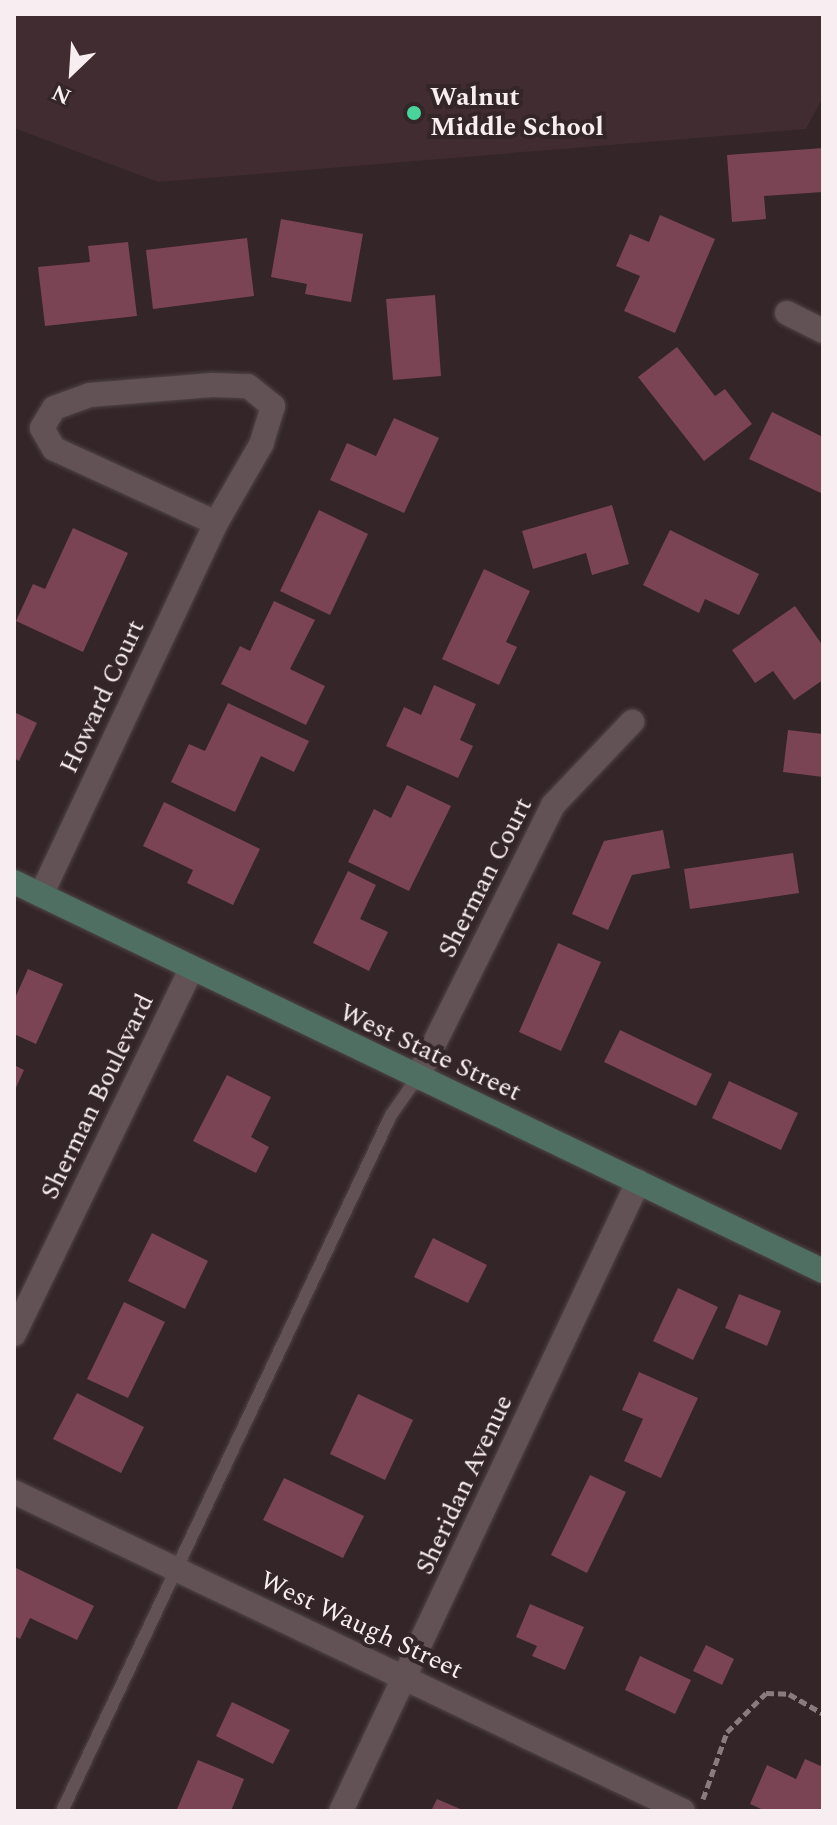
<!DOCTYPE html>
<html>
<head>
<meta charset="utf-8">
<style>
  body { margin:0 }
  #map { position:relative; width:837px; height:1825px; overflow:hidden; background:#332528; font-family:Spectral,serif }
  div>[style] { position:absolute }
  .built>* { inset:0; background:#412c31 }
  .building>* { inset:0; background:#7a4455 }
  .path>* { height:5px; margin-top:-2.5px; transform-origin:0; background:repeating-linear-gradient(90deg,#897c7f 0 8px,transparent 0 12px) }
  .roads { filter:drop-shadow(0 0 2px #4f4447) drop-shadow(0 0 2px #4f4447) }
  .lane>* { height:12px; margin:-6px; padding:0 6px; transform-origin:6px; border-radius:6px; background:#625155 }
  .street>* { height:24px; margin:-12px; padding:0 12px; transform-origin:12px; border-radius:12px; background:#625155 }
  .secondary>* { height:24px; margin:-12px; padding:0 12px; transform-origin:12px; border-radius:12px; background:#4e6f62 }
  .dots>* { width:22px; height:22px; translate:-50% -50%; box-sizing:border-box; border:4px solid #332528; border-radius:50% }
  span { translate:-50% -50%; white-space:nowrap; text-align:center; line-height:1.15; -webkit-text-stroke:8px #332528; paint-order:stroke }
  .poi-label { font-size:26px; color:#f8eef1; font-weight:700 }
  .left { translate:0 -50%; text-align:left }
  .street-label { font-size:26px; color:#f8eef1 }
  .frame { position:absolute; inset:0; border:16px solid #f8eef1; pointer-events:none }
  .north { position:absolute; left:32px; top:32px; width:80px; height:80px; -webkit-text-stroke:6px #332528; paint-order:stroke; rotate:205deg; font-size:22px; font-weight:700; line-height:32px; text-align:center; color:#f8eef1 }
  .north::after { content:''; display:block; margin:auto; width:28px; height:36px; background:#f8eef1; clip-path:polygon(50% 0,100% 100%,50% 72%,0 100%) }
</style>
</head>
<body>
<div id="map">
  <div class="built">
    <div style="clip-path:polygon(14px 14px,823px 14px,823px 97px,806px 129px,158px 182px,14px 128px)"></div>
  </div>
  <div class="building">
    <div style="clip-path:polygon(823px 148px,823px 192px,764px 196px,766px 219px,732px 222px,727px 155px)"></div>
    <div style="clip-path:polygon(660px 215px,715px 239px,675px 333px,624px 311px,640px 276px,616px 266px,630px 234px,649px 242px)"></div>
    <div style="clip-path:polygon(281px 219px,363px 234px,351px 302px,305px 294px,307px 284px,271px 277px)"></div>
    <div style="clip-path:polygon(247px 238px,254px 296px,153px 309px,146px 250px)"></div>
    <div style="clip-path:polygon(128px 242px,137px 316px,45px 326px,38px 267px,90px 262px,88px 246px)"></div>
    <div style="clip-path:polygon(435px 295px,441px 376px,393px 380px,386px 299px)"></div>
    <div style="clip-path:polygon(677px 347px,715px 396px,725px 389px,752px 424px,704px 461px,638px 377px)"></div>
    <div style="clip-path:polygon(772px 412px,823px 437px,823px 494px,749px 459px)"></div>
    <div style="clip-path:polygon(394px 418px,439px 438px,404px 513px,330px 480px,347px 443px,376px 456px)"></div>
    <div style="clip-path:polygon(612px 505px,629px 564px,592px 575px,586px 553px,533px 569px,522px 531px)"></div>
    <div style="clip-path:polygon(319px 510px,368px 534px,330px 615px,280px 591px)"></div>
    <div style="clip-path:polygon(73px 528px,128px 553px,83px 652px,16px 621px,33px 584px,45px 589px)"></div>
    <div style="clip-path:polygon(670px 530px,759px 574px,739px 615px,705px 599px,699px 613px,643px 585px)"></div>
    <div style="clip-path:polygon(484px 569px,530px 591px,506px 642px,517px 647px,499px 685px,442px 659px)"></div>
    <div style="clip-path:polygon(274px 601px,315px 620px,290px 669px,325px 686px,306px 725px,221px 684px,240px 646px,250px 651px)"></div>
    <div style="clip-path:polygon(795px 606px,823px 646px,823px 680px,794px 700px,773px 671px,755px 683px,732px 650px)"></div>
    <div style="clip-path:polygon(434px 685px,476px 704px,460px 740px,473px 746px,458px 778px,386px 746px,404px 707px,421px 715px)"></div>
    <div style="clip-path:polygon(228px 703px,309px 741px,294px 772px,261px 756px,235px 812px,171px 782px,189px 744px,205px 751px)"></div>
    <div style="clip-path:polygon(14px 712px,37px 723px,19px 761px,14px 758px)"></div>
    <div style="clip-path:polygon(788px 730px,823px 734px,823px 777px,783px 772px)"></div>
    <div style="clip-path:polygon(407px 785px,451px 806px,409px 891px,348px 862px,374px 809px,391px 818px)"></div>
    <div style="clip-path:polygon(164px 802px,260px 849px,233px 905px,187px 883px,193px 870px,143px 846px)"></div>
    <div style="clip-path:polygon(663px 830px,670px 868px,632px 875px,608px 930px,572px 914px,604px 841px)"></div>
    <div style="clip-path:polygon(793px 853px,799px 893px,690px 909px,684px 869px)"></div>
    <div style="clip-path:polygon(348px 871px,376px 885px,360px 919px,388px 932px,369px 971px,313px 943px)"></div>
    <div style="clip-path:polygon(558px 943px,601px 962px,561px 1051px,519px 1032px)"></div>
    <div style="clip-path:polygon(28px 969px,63px 984px,36px 1044px,14px 1034px,14px 1000px)"></div>
    <div style="clip-path:polygon(620px 1030px,712px 1074px,696px 1106px,604px 1062px)"></div>
    <div style="clip-path:polygon(14px 1065px,24px 1070px,14px 1092px)"></div>
    <div style="clip-path:polygon(227px 1075px,271px 1097px,251px 1137px,269px 1147px,256px 1173px,193px 1141px)"></div>
    <div style="clip-path:polygon(729px 1081px,798px 1113px,781px 1150px,712px 1118px)"></div>
    <div style="clip-path:polygon(152px 1233px,208px 1261px,185px 1309px,128px 1281px)"></div>
    <div style="clip-path:polygon(433px 1238px,487px 1265px,468px 1303px,414px 1277px)"></div>
    <div style="clip-path:polygon(678px 1288px,718px 1307px,693px 1360px,653px 1341px)"></div>
    <div style="clip-path:polygon(739px 1294px,781px 1311px,767px 1346px,725px 1328px)"></div>
    <div style="clip-path:polygon(124px 1302px,165px 1322px,128px 1398px,87px 1379px)"></div>
    <div style="clip-path:polygon(639px 1372px,698px 1398px,661px 1478px,624px 1461px,643px 1419px,622px 1410px)"></div>
    <div style="clip-path:polygon(77px 1393px,144px 1427px,121px 1473px,53px 1439px)"></div>
    <div style="clip-path:polygon(358px 1394px,413px 1420px,385px 1480px,330px 1454px)"></div>
    <div style="clip-path:polygon(590px 1475px,626px 1492px,587px 1573px,551px 1555px)"></div>
    <div style="clip-path:polygon(284px 1478px,364px 1516px,343px 1558px,263px 1520px)"></div>
    <div style="clip-path:polygon(14px 1567px,94px 1606px,77px 1640px,30px 1618px,20px 1639px,14px 1636px)"></div>
    <div style="clip-path:polygon(530px 1604px,584px 1627px,565px 1670px,532px 1656px,537px 1646px,516px 1637px)"></div>
    <div style="clip-path:polygon(706px 1645px,734px 1659px,722px 1685px,693px 1671px)"></div>
    <div style="clip-path:polygon(640px 1656px,691px 1680px,675px 1714px,625px 1690px)"></div>
    <div style="clip-path:polygon(232px 1702px,290px 1730px,273px 1764px,216px 1736px)"></div>
    <div style="clip-path:polygon(805px 1759px,823px 1767px,823px 1811px,766px 1811px,750px 1804px,767px 1765px,796px 1779px)"></div>
    <div style="clip-path:polygon(198px 1760px,244px 1779px,231px 1811px,177px 1809px)"></div>
    <div style="clip-path:polygon(437px 1799px,465px 1811px,431px 1811px)"></div>
  </div>
  <div class="path">
    <div style="left:703px;top:1799px;width:71px;rotate:-70.3deg"></div>
    <div style="left:727px;top:1732px;width:55px;rotate:-45deg"></div>
    <div style="left:766px;top:1693px;width:23px;rotate:2deg"></div>
    <div style="left:789px;top:1694px;width:39px;rotate:30deg"></div>
  </div>
  <div class="roads">
    <div class="lane">
      <div style="left:62px;top:1811px;width:770px;rotate:-64.7deg"></div>
      <div style="left:391px;top:1115px;width:45px;rotate:-54.9deg"></div>
    </div>
    <div class="street">
      <div style="left:787px;top:313px;width:40px;rotate:26.6deg"></div>
      <div style="left:212px;top:385px;width:36px;rotate:2deg"></div>
      <div style="left:248px;top:386px;width:32px;rotate:39deg"></div>
      <div style="left:273px;top:406px;width:39px;rotate:107deg"></div>
      <div style="left:262px;top:443px;width:92px;rotate:119.9deg"></div>
      <div style="left:216px;top:523px;width:178px;rotate:-155.4deg"></div>
      <div style="left:54px;top:449px;width:24px;rotate:-120deg"></div>
      <div style="left:42px;top:428px;width:23px;rotate:-59deg"></div>
      <div style="left:54px;top:408px;width:38px;rotate:-20deg"></div>
      <div style="left:90px;top:395px;width:122px;rotate:-4.7deg"></div>
      <div style="left:41px;top:895px;width:411px;rotate:-64.8deg"></div>
      <div style="left:417px;top:1078px;width:305px;rotate:-63.5deg"></div>
      <div style="left:553px;top:805px;width:115px;rotate:-46.4deg"></div>
      <div style="left:14px;top:1334px;width:405px;rotate:-64.1deg"></div>
      <div style="left:14px;top:1492px;width:741px;rotate:25.49deg"></div>
      <div style="left:341px;top:1811px;width:696px;rotate:-64.72deg"></div>
    </div>
    <div class="secondary">
      <div style="left:14px;top:882px;width:898px;rotate:25.68deg"></div>
    </div>
  </div>
  <div class="dots">
    <div style="left:414px;top:113px;background:#49d49c"></div>
  </div>
  <div class="poi-label">
    <span class="left" style="left:430px;top:113px">Walnut<br>Middle School</span>
  </div>
  <div class="street-label">
    <span style="left:103px;top:697px;rotate:-65deg">Howard Court</span>
    <span style="left:486px;top:878px;rotate:-63deg">Sherman Court</span>
    <span style="left:430px;top:1053px;rotate:25deg">West State Street</span>
    <span style="left:98px;top:1097px;rotate:-64deg">Sherman Boulevard</span>
    <span style="left:465px;top:1485px;rotate:-65deg">Sheridan Avenue</span>
    <span style="left:361px;top:1626px;rotate:25deg">West Waugh Street</span>
  </div>
  <div class="frame"></div>
  <div class="north">N</div>
</div>
</body>
</html>
